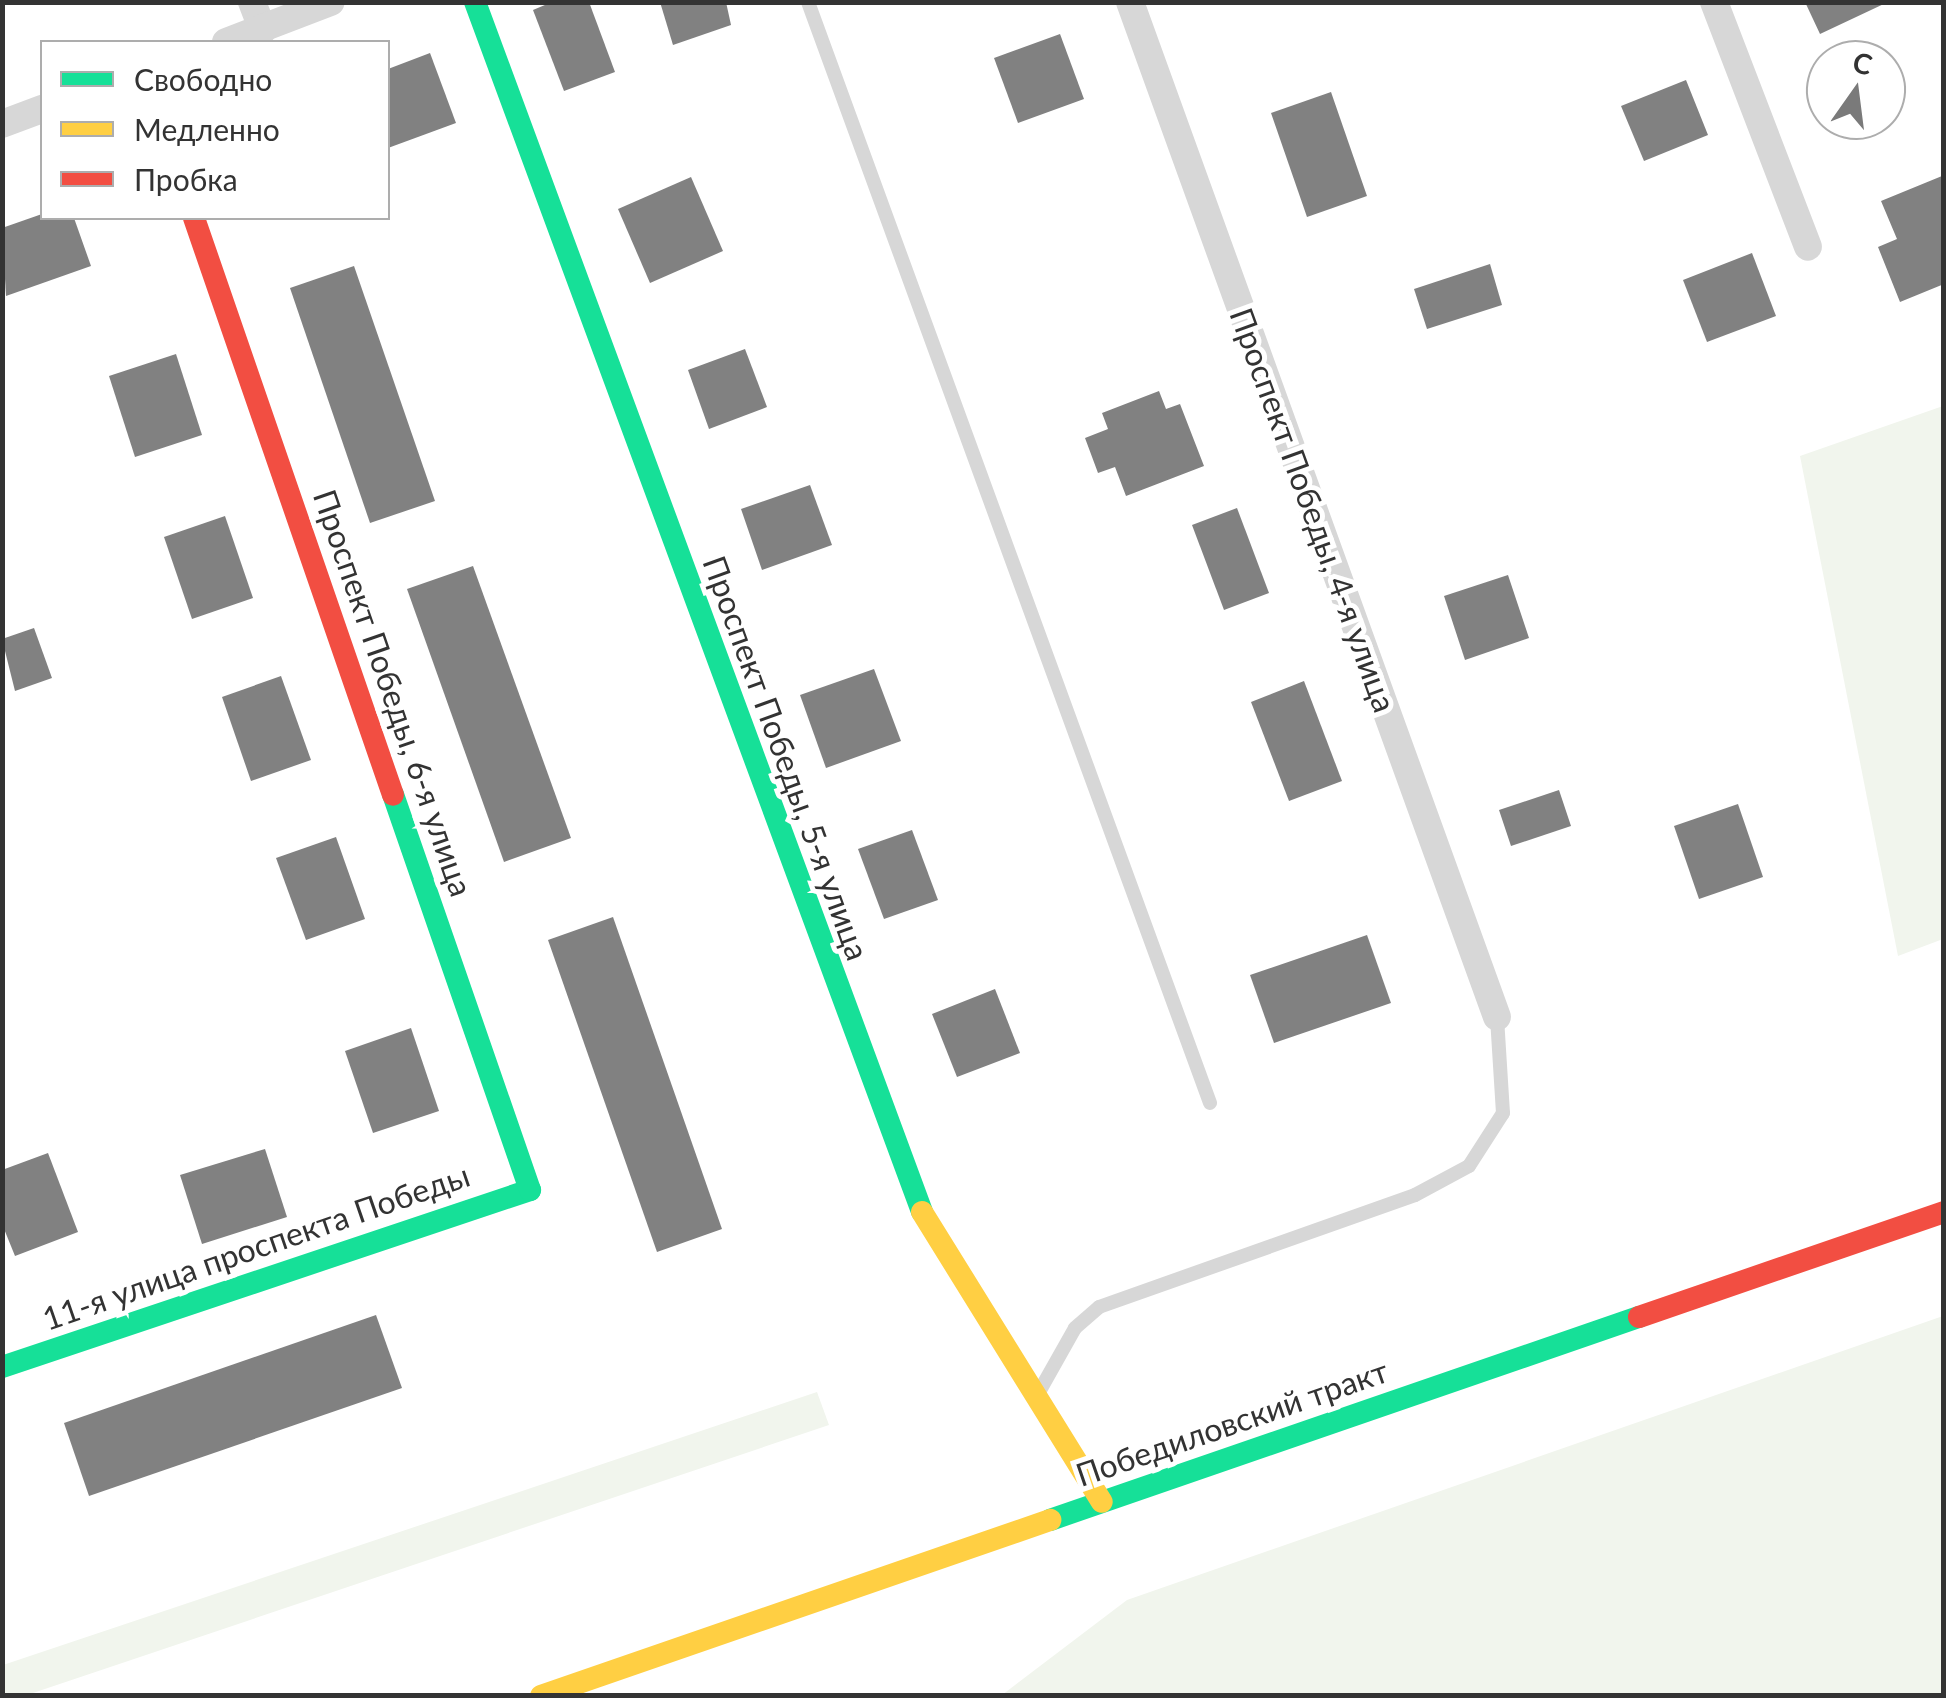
<!DOCTYPE html>
<html>
<head>
<meta charset="utf-8">
<style>
  body { margin:0 }
  #map { position:relative; width:1946px; height:1698px; overflow:hidden; background:#fff; font-family:Lato,sans-serif }
  div>[style] { position:absolute }
  .green>* { inset:0; background:#f1f5ed }
  .building>* { inset:0; background:#818181 }
  .lane>* { height:14px; margin:-7px; padding:0 7px; transform-origin:7px; border-radius:7px; background:#d7d7d7 }
  .street>* { height:28px; margin:-14px; padding:0 14px; transform-origin:14px; border-radius:14px; background:#d7d7d7 }
  .fast>* { height:22px; margin:-11px; padding:0 11px; transform-origin:11px; border-radius:11px; background:#16e098 }
  .slow>* { height:22px; margin:-11px; padding:0 11px; transform-origin:11px; border-radius:11px; background:#ffcf43 }
  .jam>* { height:22px; margin:-11px; padding:0 11px; transform-origin:11px; border-radius:11px; background:#f24e42 }
  span { translate:-50% -50%; white-space:nowrap; text-align:center; line-height:1.15; -webkit-text-stroke:10px #fff; paint-order:stroke }
  .street-label { font-size:32px; color:#333 }
  .frame { position:absolute; inset:0; border:5px solid #333; pointer-events:none }
  .legend { position:absolute; left:40px; top:40px; width:350px; height:180px; box-sizing:border-box; background:#fff; border:2px solid #adadad; margin:0; padding:12px 18px; list-style:none; font-size:30px; color:#333 }
  .legend li { display:flex; align-items:center; gap:20px; height:50px }
  .legend b { width:50px; border:2px solid #adadad }
  .north { position:absolute; left:1806px; top:40px; width:100px; height:100px; box-sizing:border-box; background:#fff; border:2px solid #adadad; border-radius:50%; rotate:14deg; font-size:28px; font-weight:700; line-height:40px; text-align:center; color:#333 }
  .north::after { content:''; display:block; margin:auto; width:35px; height:45px; background:#7a7a7a; clip-path:polygon(50% 0,100% 100%,50% 72%,0 100%) }
</style>
</head>
<body>
<div id="map">
  <div class="green">
    <div style="clip-path:polygon(1943px 406px,1943px 939px,1898px 956px,1800px 456px)"></div>
    <div style="clip-path:polygon(1943px 1316px,1943px 1695px,1002px 1695px,1127px 1600px)"></div>
    <div style="clip-path:polygon(817px 1392px,829px 1425px,27px 1695px,3px 1695px,3px 1665px)"></div>
  </div>
  <div class="building">
    <div style="clip-path:polygon(552px 2px,589px 2px,615px 72px,564px 91px,533px 10px)"></div>
    <div style="clip-path:polygon(660px 2px,726px 2px,731px 25px,673px 45px)"></div>
    <div style="clip-path:polygon(1805px 2px,1888px 2px,1820px 34px)"></div>
    <div style="clip-path:polygon(1060px 34px,1084px 99px,1018px 123px,994px 58px)"></div>
    <div style="clip-path:polygon(430px 53px,456px 123px,388px 148px,388px 69px)"></div>
    <div style="clip-path:polygon(1686px 80px,1708px 135px,1644px 161px,1621px 106px)"></div>
    <div style="clip-path:polygon(1331px 92px,1367px 196px,1307px 217px,1271px 113px)"></div>
    <div style="clip-path:polygon(1942px 176px,1944px 284px,1900px 302px,1878px 247px,1897px 239px,1881px 201px)"></div>
    <div style="clip-path:polygon(691px 177px,723px 251px,650px 283px,618px 209px)"></div>
    <div style="clip-path:polygon(42px 214px,74px 218px,91px 266px,6px 296px,2px 228px)"></div>
    <div style="clip-path:polygon(1752px 253px,1776px 316px,1707px 342px,1683px 280px)"></div>
    <div style="clip-path:polygon(1490px 264px,1502px 305px,1427px 329px,1414px 289px)"></div>
    <div style="clip-path:polygon(354px 266px,435px 501px,370px 523px,290px 288px)"></div>
    <div style="clip-path:polygon(745px 349px,767px 407px,709px 429px,688px 370px)"></div>
    <div style="clip-path:polygon(176px 354px,202px 435px,135px 457px,109px 376px)"></div>
    <div style="clip-path:polygon(1159px 391px,1166px 409px,1180px 404px,1204px 466px,1126px 496px,1115px 467px,1098px 473px,1085px 438px,1108px 429px,1102px 413px)"></div>
    <div style="clip-path:polygon(810px 485px,832px 545px,762px 570px,741px 509px)"></div>
    <div style="clip-path:polygon(1237px 508px,1269px 593px,1224px 610px,1192px 525px)"></div>
    <div style="clip-path:polygon(225px 516px,253px 598px,192px 619px,164px 537px)"></div>
    <div style="clip-path:polygon(473px 566px,571px 838px,504px 862px,407px 589px)"></div>
    <div style="clip-path:polygon(1508px 575px,1529px 638px,1465px 660px,1444px 596px)"></div>
    <div style="clip-path:polygon(34px 628px,52px 678px,15px 691px,2px 639px)"></div>
    <div style="clip-path:polygon(874px 669px,901px 741px,826px 768px,800px 695px)"></div>
    <div style="clip-path:polygon(281px 676px,311px 760px,251px 781px,222px 697px)"></div>
    <div style="clip-path:polygon(1304px 681px,1342px 781px,1289px 801px,1251px 702px)"></div>
    <div style="clip-path:polygon(1559px 790px,1571px 826px,1511px 846px,1499px 810px)"></div>
    <div style="clip-path:polygon(1738px 804px,1763px 877px,1699px 899px,1674px 826px)"></div>
    <div style="clip-path:polygon(912px 830px,938px 900px,884px 919px,858px 849px)"></div>
    <div style="clip-path:polygon(336px 837px,365px 919px,306px 940px,276px 858px)"></div>
    <div style="clip-path:polygon(613px 917px,722px 1229px,657px 1252px,548px 940px)"></div>
    <div style="clip-path:polygon(1367px 935px,1391px 1003px,1274px 1043px,1250px 975px)"></div>
    <div style="clip-path:polygon(995px 989px,1020px 1053px,957px 1077px,932px 1014px)"></div>
    <div style="clip-path:polygon(411px 1028px,439px 1111px,373px 1133px,345px 1051px)"></div>
    <div style="clip-path:polygon(265px 1149px,287px 1217px,202px 1244px,180px 1175px)"></div>
    <div style="clip-path:polygon(48px 1153px,78px 1232px,15px 1256px,2px 1224px,2px 1170px)"></div>
    <div style="clip-path:polygon(376px 1315px,402px 1388px,89px 1496px,64px 1423px)"></div>
  </div>
  <div class="lane">
    <div style="left:808px;top:2px;width:1172px;rotate:69.94deg"></div>
    <div style="left:1039px;top:1392px;width:73px;rotate:-60.6deg"></div>
    <div style="left:1075px;top:1328px;width:32px;rotate:-41deg"></div>
    <div style="left:1099px;top:1307px;width:335px;rotate:-19.5deg"></div>
    <div style="left:1415px;top:1195px;width:61px;rotate:-28.2deg"></div>
    <div style="left:1469px;top:1166px;width:63px;rotate:-57.3deg"></div>
    <div style="left:1503px;top:1113px;width:96px;rotate:-93.6deg"></div>
  </div>
  <div class="street">
    <div style="left:252px;top:2px;width:30px;rotate:69deg"></div>
    <div style="left:1130px;top:2px;width:1079px;rotate:70.12deg"></div>
    <div style="left:1714px;top:2px;width:262px;rotate:69deg"></div>
    <div style="left:226px;top:42px;width:112px;rotate:-20.9deg"></div>
    <div style="left:2px;top:124px;width:43px;rotate:-20.6deg"></div>
  </div>
  <div class="fast">
    <div style="left:475px;top:2px;width:1290px;rotate:69.72deg"></div>
    <div style="left:2px;top:1367px;width:557px;rotate:-18.53deg"></div>
    <div style="left:530px;top:1190px;width:418px;rotate:-109.1deg"></div>
    <div style="left:1050px;top:1520px;width:623px;rotate:-19.02deg"></div>
  </div>
  <div class="slow">
    <div style="left:922px;top:1212px;width:341px;rotate:58.2deg"></div>
    <div style="left:541px;top:1696px;width:539px;rotate:-19.07deg"></div>
  </div>
  <div class="jam">
    <div style="left:194px;top:218px;width:610px;rotate:70.97deg"></div>
    <div style="left:1639px;top:1317px;width:323px;rotate:-19deg"></div>
  </div>
  <div class="street-label">
    <span style="left:1313px;top:510px;rotate:70deg">Проспект Победы, 4-я улица</span>
    <span style="left:393px;top:693px;rotate:71deg">Проспект Победы, 6-я улица</span>
    <span style="left:786px;top:758px;rotate:70deg">Проспект Победы, 5-я улица</span>
    <span style="left:256px;top:1247px;rotate:-19deg">11-я улица проспекта Победы</span>
    <span style="left:1232px;top:1423px;rotate:-19deg">Победиловский тракт</span>
  </div>
  <div class="frame"></div>
  <ul class="legend">
  <li><b style="height:12px;background:#16e098"></b>Свободно</li>
  <li><b style="height:12px;background:#ffcf43"></b>Медленно</li>
  <li><b style="height:12px;background:#f24e42"></b>Пробка</li>
  </ul>
  <div class="north">С</div>
</div>
</body>
</html>
